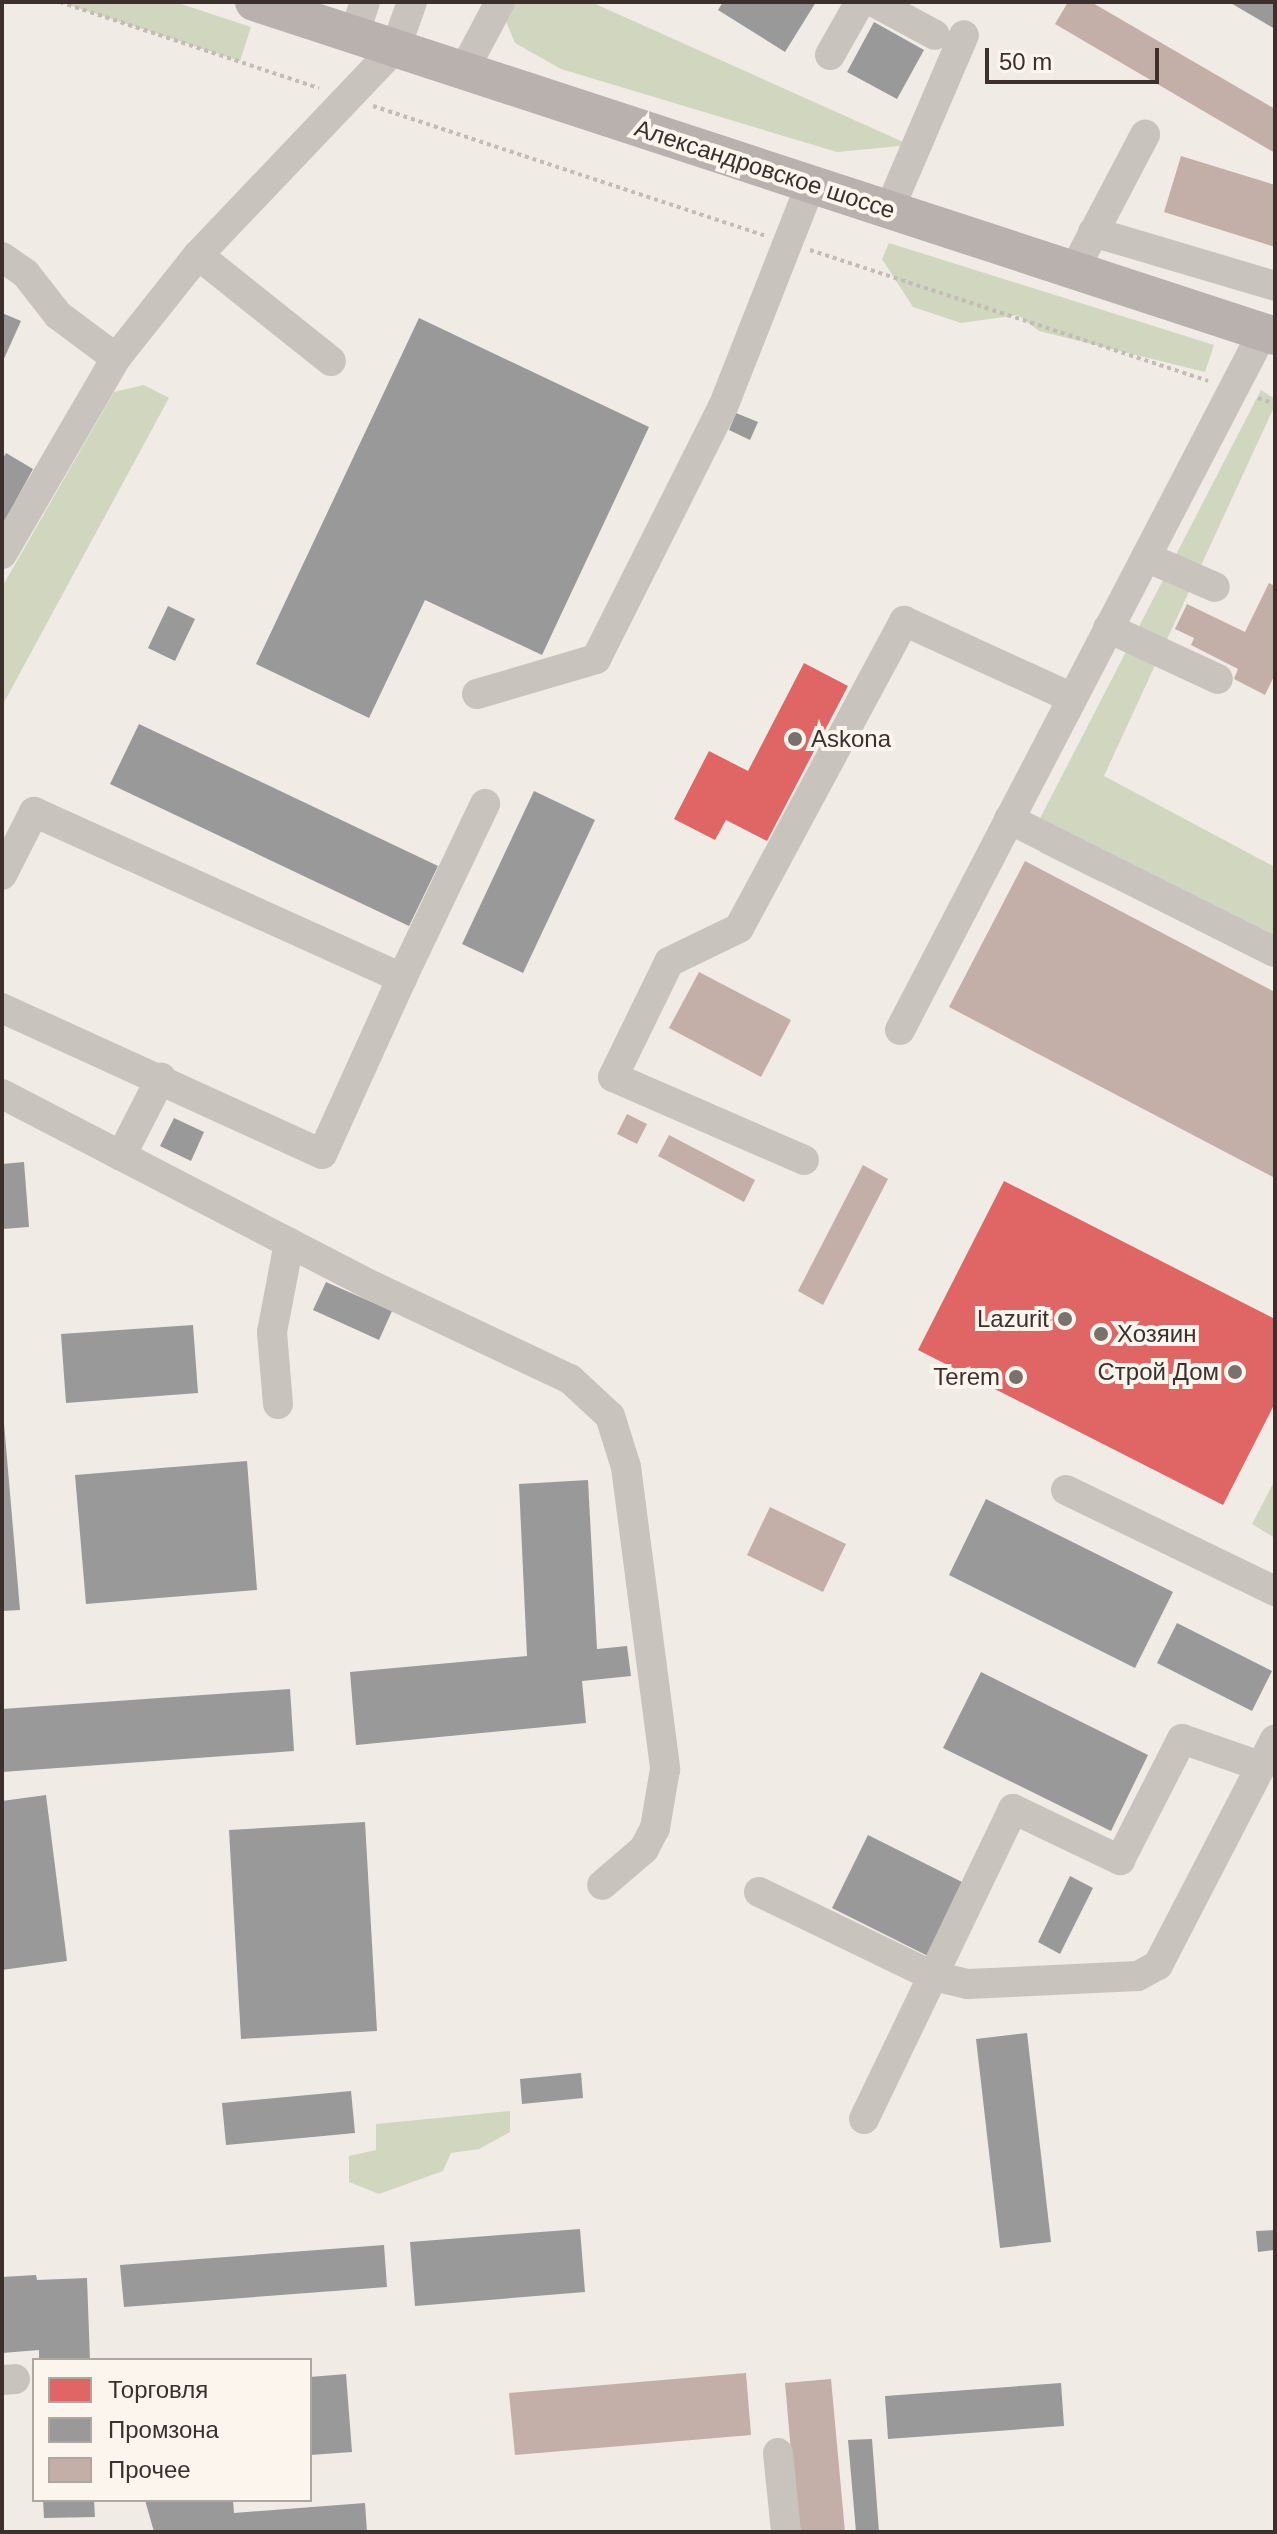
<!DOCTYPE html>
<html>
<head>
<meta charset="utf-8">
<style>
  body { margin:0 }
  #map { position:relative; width:1277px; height:2534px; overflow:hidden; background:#f0ebe5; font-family:Helvetica,sans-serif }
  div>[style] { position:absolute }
  .green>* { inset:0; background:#d1d6bf }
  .shops>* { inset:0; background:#e06666 }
  .industry>* { inset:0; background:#999 }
  .building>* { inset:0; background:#c3afa7 }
  .path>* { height:4px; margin-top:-2px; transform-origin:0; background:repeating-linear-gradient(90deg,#c2bbb6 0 4px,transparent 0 8px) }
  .minor>* { height:30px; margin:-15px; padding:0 15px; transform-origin:15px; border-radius:15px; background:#c9c3be }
  .major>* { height:38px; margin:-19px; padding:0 19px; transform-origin:19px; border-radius:19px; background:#b8b1ad }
  .dots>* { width:22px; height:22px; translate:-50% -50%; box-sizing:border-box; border:4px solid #fbf5ee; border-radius:50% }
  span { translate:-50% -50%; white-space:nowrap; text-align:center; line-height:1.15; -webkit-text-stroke:8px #fbf5ee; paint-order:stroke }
  .street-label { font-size:24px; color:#3b302b }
  .poi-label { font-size:24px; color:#3b302b }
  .left { translate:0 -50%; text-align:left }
  .right { translate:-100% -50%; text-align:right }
  .frame { position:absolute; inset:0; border:4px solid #3b302b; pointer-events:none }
  .legend { position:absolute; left:32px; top:2358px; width:280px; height:144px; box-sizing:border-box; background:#fbf5ee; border:2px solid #aea6a0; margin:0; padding:10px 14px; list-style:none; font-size:24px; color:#3b302b }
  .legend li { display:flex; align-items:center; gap:16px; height:40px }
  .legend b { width:40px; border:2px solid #aea6a0 }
  .scale { position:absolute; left:985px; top:48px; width:174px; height:36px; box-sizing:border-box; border:4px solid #3b302b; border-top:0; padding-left:10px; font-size:24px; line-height:28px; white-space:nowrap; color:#3b302b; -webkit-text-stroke:6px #fbf5ee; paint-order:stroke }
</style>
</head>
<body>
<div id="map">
  <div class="green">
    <div style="clip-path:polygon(60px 2px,175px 2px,251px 27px,240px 61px)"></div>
    <div style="clip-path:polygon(513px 2px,591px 2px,910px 145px,837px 152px,561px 69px,515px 43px,505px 19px)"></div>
    <div style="clip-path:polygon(889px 243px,1214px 345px,1205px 372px,1039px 331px,1018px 315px,961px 323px,913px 307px,882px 259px)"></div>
    <div style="clip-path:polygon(144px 385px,169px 398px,2px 706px,2px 587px,114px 392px)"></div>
    <div style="clip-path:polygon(1261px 390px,1275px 399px,1275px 405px,1104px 776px,1275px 867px,1275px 963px,1122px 871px,1100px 882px,1040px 852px,1034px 830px)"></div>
    <div style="clip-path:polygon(1275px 1480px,1275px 1538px,1252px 1524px)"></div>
    <div style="clip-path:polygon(510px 2111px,510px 2132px,479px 2149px,451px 2153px,443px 2171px,379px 2194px,349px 2182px,349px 2156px,376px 2150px,376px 2124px)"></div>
  </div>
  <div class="shops">
    <div style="clip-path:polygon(804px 663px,848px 686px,767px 841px,726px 820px,715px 840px,674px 819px,709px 751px,748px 771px)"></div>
    <div style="clip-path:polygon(1004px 1181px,1275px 1319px,1275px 1403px,1223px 1505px,918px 1350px)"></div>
  </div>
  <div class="industry">
    <div style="clip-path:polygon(723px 2px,816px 2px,785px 52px,718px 10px)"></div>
    <div style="clip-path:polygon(1229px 2px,1275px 2px,1275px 29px)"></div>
    <div style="clip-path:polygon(874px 22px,924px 50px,897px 99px,847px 72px)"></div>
    <div style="clip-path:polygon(2px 313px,21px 321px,2px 363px)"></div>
    <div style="clip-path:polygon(419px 318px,649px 427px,542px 655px,425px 600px,369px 718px,256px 664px)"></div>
    <div style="clip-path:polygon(736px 413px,758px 422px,750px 440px,729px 430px)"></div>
    <div style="clip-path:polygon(6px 453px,33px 469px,2px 526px,2px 460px)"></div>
    <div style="clip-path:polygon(168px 606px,195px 619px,175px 661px,148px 648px)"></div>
    <div style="clip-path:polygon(139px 724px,438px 866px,409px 926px,110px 784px)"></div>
    <div style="clip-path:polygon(534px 791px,595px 820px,523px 973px,462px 944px)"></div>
    <div style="clip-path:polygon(174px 1118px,204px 1132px,191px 1161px,160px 1146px)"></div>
    <div style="clip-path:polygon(24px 1162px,29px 1227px,2px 1229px,2px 1164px)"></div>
    <div style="clip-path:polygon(326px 1282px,392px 1311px,379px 1340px,313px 1310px)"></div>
    <div style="clip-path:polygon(193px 1325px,198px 1393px,66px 1403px,61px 1334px)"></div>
    <div style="clip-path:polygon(2px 1400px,20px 1610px,2px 1611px)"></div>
    <div style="clip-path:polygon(247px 1461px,257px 1590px,86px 1604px,75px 1475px)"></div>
    <div style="clip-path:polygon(588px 1480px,597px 1649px,627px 1646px,631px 1676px,582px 1681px,586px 1723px,356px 1745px,350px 1672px,527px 1656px,519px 1484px)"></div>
    <div style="clip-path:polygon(986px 1499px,1173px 1592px,1135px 1668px,949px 1575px)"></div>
    <div style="clip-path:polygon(1177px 1623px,1272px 1671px,1252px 1711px,1157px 1663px)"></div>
    <div style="clip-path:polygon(981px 1672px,1148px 1755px,1111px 1831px,943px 1748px)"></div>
    <div style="clip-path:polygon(290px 1689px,294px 1751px,2px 1772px,2px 1709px)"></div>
    <div style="clip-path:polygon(46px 1795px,67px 1961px,2px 1970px,2px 1801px)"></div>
    <div style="clip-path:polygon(365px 1822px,377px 2031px,241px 2039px,229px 1830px)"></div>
    <div style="clip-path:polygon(868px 1835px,964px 1883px,928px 1956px,832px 1908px)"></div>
    <div style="clip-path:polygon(1070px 1876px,1093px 1888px,1060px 1954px,1038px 1942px)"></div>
    <div style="clip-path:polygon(1027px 2033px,1051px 2242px,1000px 2248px,976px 2039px)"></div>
    <div style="clip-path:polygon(581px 2073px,583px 2098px,522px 2104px,520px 2079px)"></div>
    <div style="clip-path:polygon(351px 2091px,355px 2133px,226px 2145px,222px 2103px)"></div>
    <div style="clip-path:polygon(580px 2229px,585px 2292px,415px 2306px,410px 2242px)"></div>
    <div style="clip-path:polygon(1275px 2230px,1275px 2250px,1258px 2252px,1256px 2231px)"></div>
    <div style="clip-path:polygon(384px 2245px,387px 2287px,124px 2307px,120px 2265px)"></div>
    <div style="clip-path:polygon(36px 2275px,37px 2280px,87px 2278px,90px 2360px,39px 2360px,39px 2350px,2px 2353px,2px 2277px)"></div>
    <div style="clip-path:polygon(346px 2374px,352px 2452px,310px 2455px,310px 2377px)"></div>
    <div style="clip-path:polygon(1061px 2383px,1064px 2426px,888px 2439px,885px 2396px)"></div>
    <div style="clip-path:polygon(872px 2439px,879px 2532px,856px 2532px,848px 2440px)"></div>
    <div style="clip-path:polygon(43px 2500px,94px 2500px,95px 2517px,44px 2518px)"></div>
    <div style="clip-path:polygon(145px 2500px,233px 2500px,234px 2513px,365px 2503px,367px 2532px,154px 2532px)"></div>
  </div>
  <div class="building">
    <div style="clip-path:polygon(1068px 2px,1091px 2px,1275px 109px,1275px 153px,1055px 24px)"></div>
    <div style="clip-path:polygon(1181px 156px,1275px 185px,1275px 247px,1164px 212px)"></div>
    <div style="clip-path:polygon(1269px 583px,1275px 586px,1275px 674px,1265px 695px,1234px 679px,1238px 669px,1191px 645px,1194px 638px,1175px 629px,1187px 604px,1245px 632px)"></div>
    <div style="clip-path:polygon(1025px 861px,1275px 992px,1275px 1178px,949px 1007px)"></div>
    <div style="clip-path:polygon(699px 972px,791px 1020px,761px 1077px,669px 1028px)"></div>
    <div style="clip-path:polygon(627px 1114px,647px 1124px,637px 1144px,617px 1134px)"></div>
    <div style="clip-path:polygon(669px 1135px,755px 1180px,744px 1202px,658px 1156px)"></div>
    <div style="clip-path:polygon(863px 1165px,888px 1179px,823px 1305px,798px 1291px)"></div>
    <div style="clip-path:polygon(770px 1507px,846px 1544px,823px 1592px,747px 1555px)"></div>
    <div style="clip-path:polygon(746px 2373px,751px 2435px,515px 2455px,509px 2393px)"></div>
    <div style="clip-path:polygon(831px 2379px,845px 2532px,798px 2532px,785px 2383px)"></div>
  </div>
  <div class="path">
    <div style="left:60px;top:2px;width:273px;rotate:18.4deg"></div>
    <div style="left:373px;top:106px;width:412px;rotate:18.3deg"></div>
    <div style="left:810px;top:250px;width:419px;rotate:18.2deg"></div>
    <div style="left:1258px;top:398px;width:18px;rotate:19deg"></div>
  </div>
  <div class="minor">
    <div style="left:874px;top:2px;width:69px;rotate:28.4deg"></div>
    <div style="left:354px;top:34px;width:34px;rotate:-71deg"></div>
    <div style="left:830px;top:55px;width:61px;rotate:-60.5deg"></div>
    <div style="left:464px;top:70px;width:77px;rotate:-62.1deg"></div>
    <div style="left:889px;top:210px;width:190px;rotate:-66.8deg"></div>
    <div style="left:1093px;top:232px;width:190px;rotate:16.5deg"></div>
    <div style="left:198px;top:255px;width:170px;rotate:38.6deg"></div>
    <div style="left:2px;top:257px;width:29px;rotate:35deg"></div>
    <div style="left:26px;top:274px;width:52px;rotate:52deg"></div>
    <div style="left:58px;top:315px;width:72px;rotate:36.6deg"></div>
    <div style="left:1074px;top:270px;width:153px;rotate:-62.3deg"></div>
    <div style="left:2px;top:554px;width:227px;rotate:-59.8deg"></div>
    <div style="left:116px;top:358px;width:132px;rotate:-51.5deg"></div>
    <div style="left:198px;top:255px;width:287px;rotate:-46.4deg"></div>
    <div style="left:396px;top:47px;width:48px;rotate:-70.4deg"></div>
    <div style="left:1146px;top:557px;width:75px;rotate:23.5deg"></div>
    <div style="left:1108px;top:628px;width:121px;rotate:24.9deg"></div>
    <div style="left:477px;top:694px;width:124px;rotate:-16.4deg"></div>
    <div style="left:596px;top:659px;width:282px;rotate:-63.3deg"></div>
    <div style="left:723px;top:407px;width:240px;rotate:-68.5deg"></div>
    <div style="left:1009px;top:819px;width:297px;rotate:26.6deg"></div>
    <div style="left:2px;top:875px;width:71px;rotate:-63.1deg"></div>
    <div style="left:34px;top:812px;width:404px;rotate:24.3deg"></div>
    <div style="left:402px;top:978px;width:193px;rotate:114.4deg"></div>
    <div style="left:322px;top:1154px;width:352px;rotate:-155.5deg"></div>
    <div style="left:402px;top:978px;width:193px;rotate:-64.5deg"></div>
    <div style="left:900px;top:1030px;width:787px;rotate:-62.52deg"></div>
    <div style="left:2px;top:1094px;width:420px;rotate:27.4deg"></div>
    <div style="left:375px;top:1287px;width:216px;rotate:25.3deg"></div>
    <div style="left:570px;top:1379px;width:54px;rotate:42.8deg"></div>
    <div style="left:610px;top:1416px;width:53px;rotate:72.6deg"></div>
    <div style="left:626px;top:1467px;width:305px;rotate:82.6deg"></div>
    <div style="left:665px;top:1769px;width:60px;rotate:99.6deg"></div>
    <div style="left:655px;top:1828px;width:24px;rotate:118deg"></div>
    <div style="left:644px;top:1849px;width:55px;rotate:139.4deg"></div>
    <div style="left:121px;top:1156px;width:88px;rotate:-62.9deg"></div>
    <div style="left:804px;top:1160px;width:208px;rotate:-156.5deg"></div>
    <div style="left:613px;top:1077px;width:128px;rotate:-64deg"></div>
    <div style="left:669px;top:962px;width:78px;rotate:-25.9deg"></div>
    <div style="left:739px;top:928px;width:349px;rotate:-61.7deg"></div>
    <div style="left:904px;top:621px;width:185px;rotate:24.6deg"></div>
    <div style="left:278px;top:1404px;width:72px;rotate:-94.8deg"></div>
    <div style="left:272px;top:1332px;width:91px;rotate:-79.2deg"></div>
    <div style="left:1066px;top:1490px;width:232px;rotate:25.8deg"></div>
    <div style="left:759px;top:1892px;width:193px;rotate:25.8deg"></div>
    <div style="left:933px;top:1976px;width:36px;rotate:13deg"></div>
    <div style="left:968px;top:1984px;width:170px;rotate:-2.7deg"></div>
    <div style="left:1138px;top:1976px;width:23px;rotate:-29deg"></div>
    <div style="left:1158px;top:1965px;width:254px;rotate:-62.6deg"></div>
    <div style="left:864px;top:2119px;width:344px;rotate:-64.3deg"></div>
    <div style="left:1013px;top:1809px;width:119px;rotate:25.5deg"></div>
    <div style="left:1120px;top:1860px;width:136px;rotate:-62.9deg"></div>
    <div style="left:1182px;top:1739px;width:83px;rotate:19.1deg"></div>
    <div style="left:2px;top:2380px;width:13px;rotate:-4deg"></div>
    <div style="left:778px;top:2453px;width:79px;rotate:84.2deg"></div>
  </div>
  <div class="major">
    <div style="left:254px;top:2px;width:1074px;rotate:18.11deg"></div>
  </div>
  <div class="dots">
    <div style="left:795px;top:739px;background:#7a716c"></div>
    <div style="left:1065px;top:1319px;background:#7a716c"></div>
    <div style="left:1101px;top:1334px;background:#7a716c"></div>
    <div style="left:1235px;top:1372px;background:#7a716c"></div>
    <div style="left:1016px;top:1377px;background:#7a716c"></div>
  </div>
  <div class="street-label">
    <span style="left:765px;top:169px;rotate:18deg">Александровское шоссе</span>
  </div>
  <div class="poi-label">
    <span class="left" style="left:811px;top:739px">Askona</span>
    <span class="right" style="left:1049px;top:1319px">Lazurit</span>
    <span class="left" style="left:1117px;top:1334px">Хозяин</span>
    <span class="right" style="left:1219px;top:1372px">Строй Дом</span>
    <span class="right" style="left:1000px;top:1377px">Terem</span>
  </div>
  <div class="frame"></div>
  <ul class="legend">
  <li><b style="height:22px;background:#e06666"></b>Торговля</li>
  <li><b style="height:22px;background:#999"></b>Промзона</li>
  <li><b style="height:22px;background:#c3afa7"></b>Прочее</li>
  </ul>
  <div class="scale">50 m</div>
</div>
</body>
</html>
